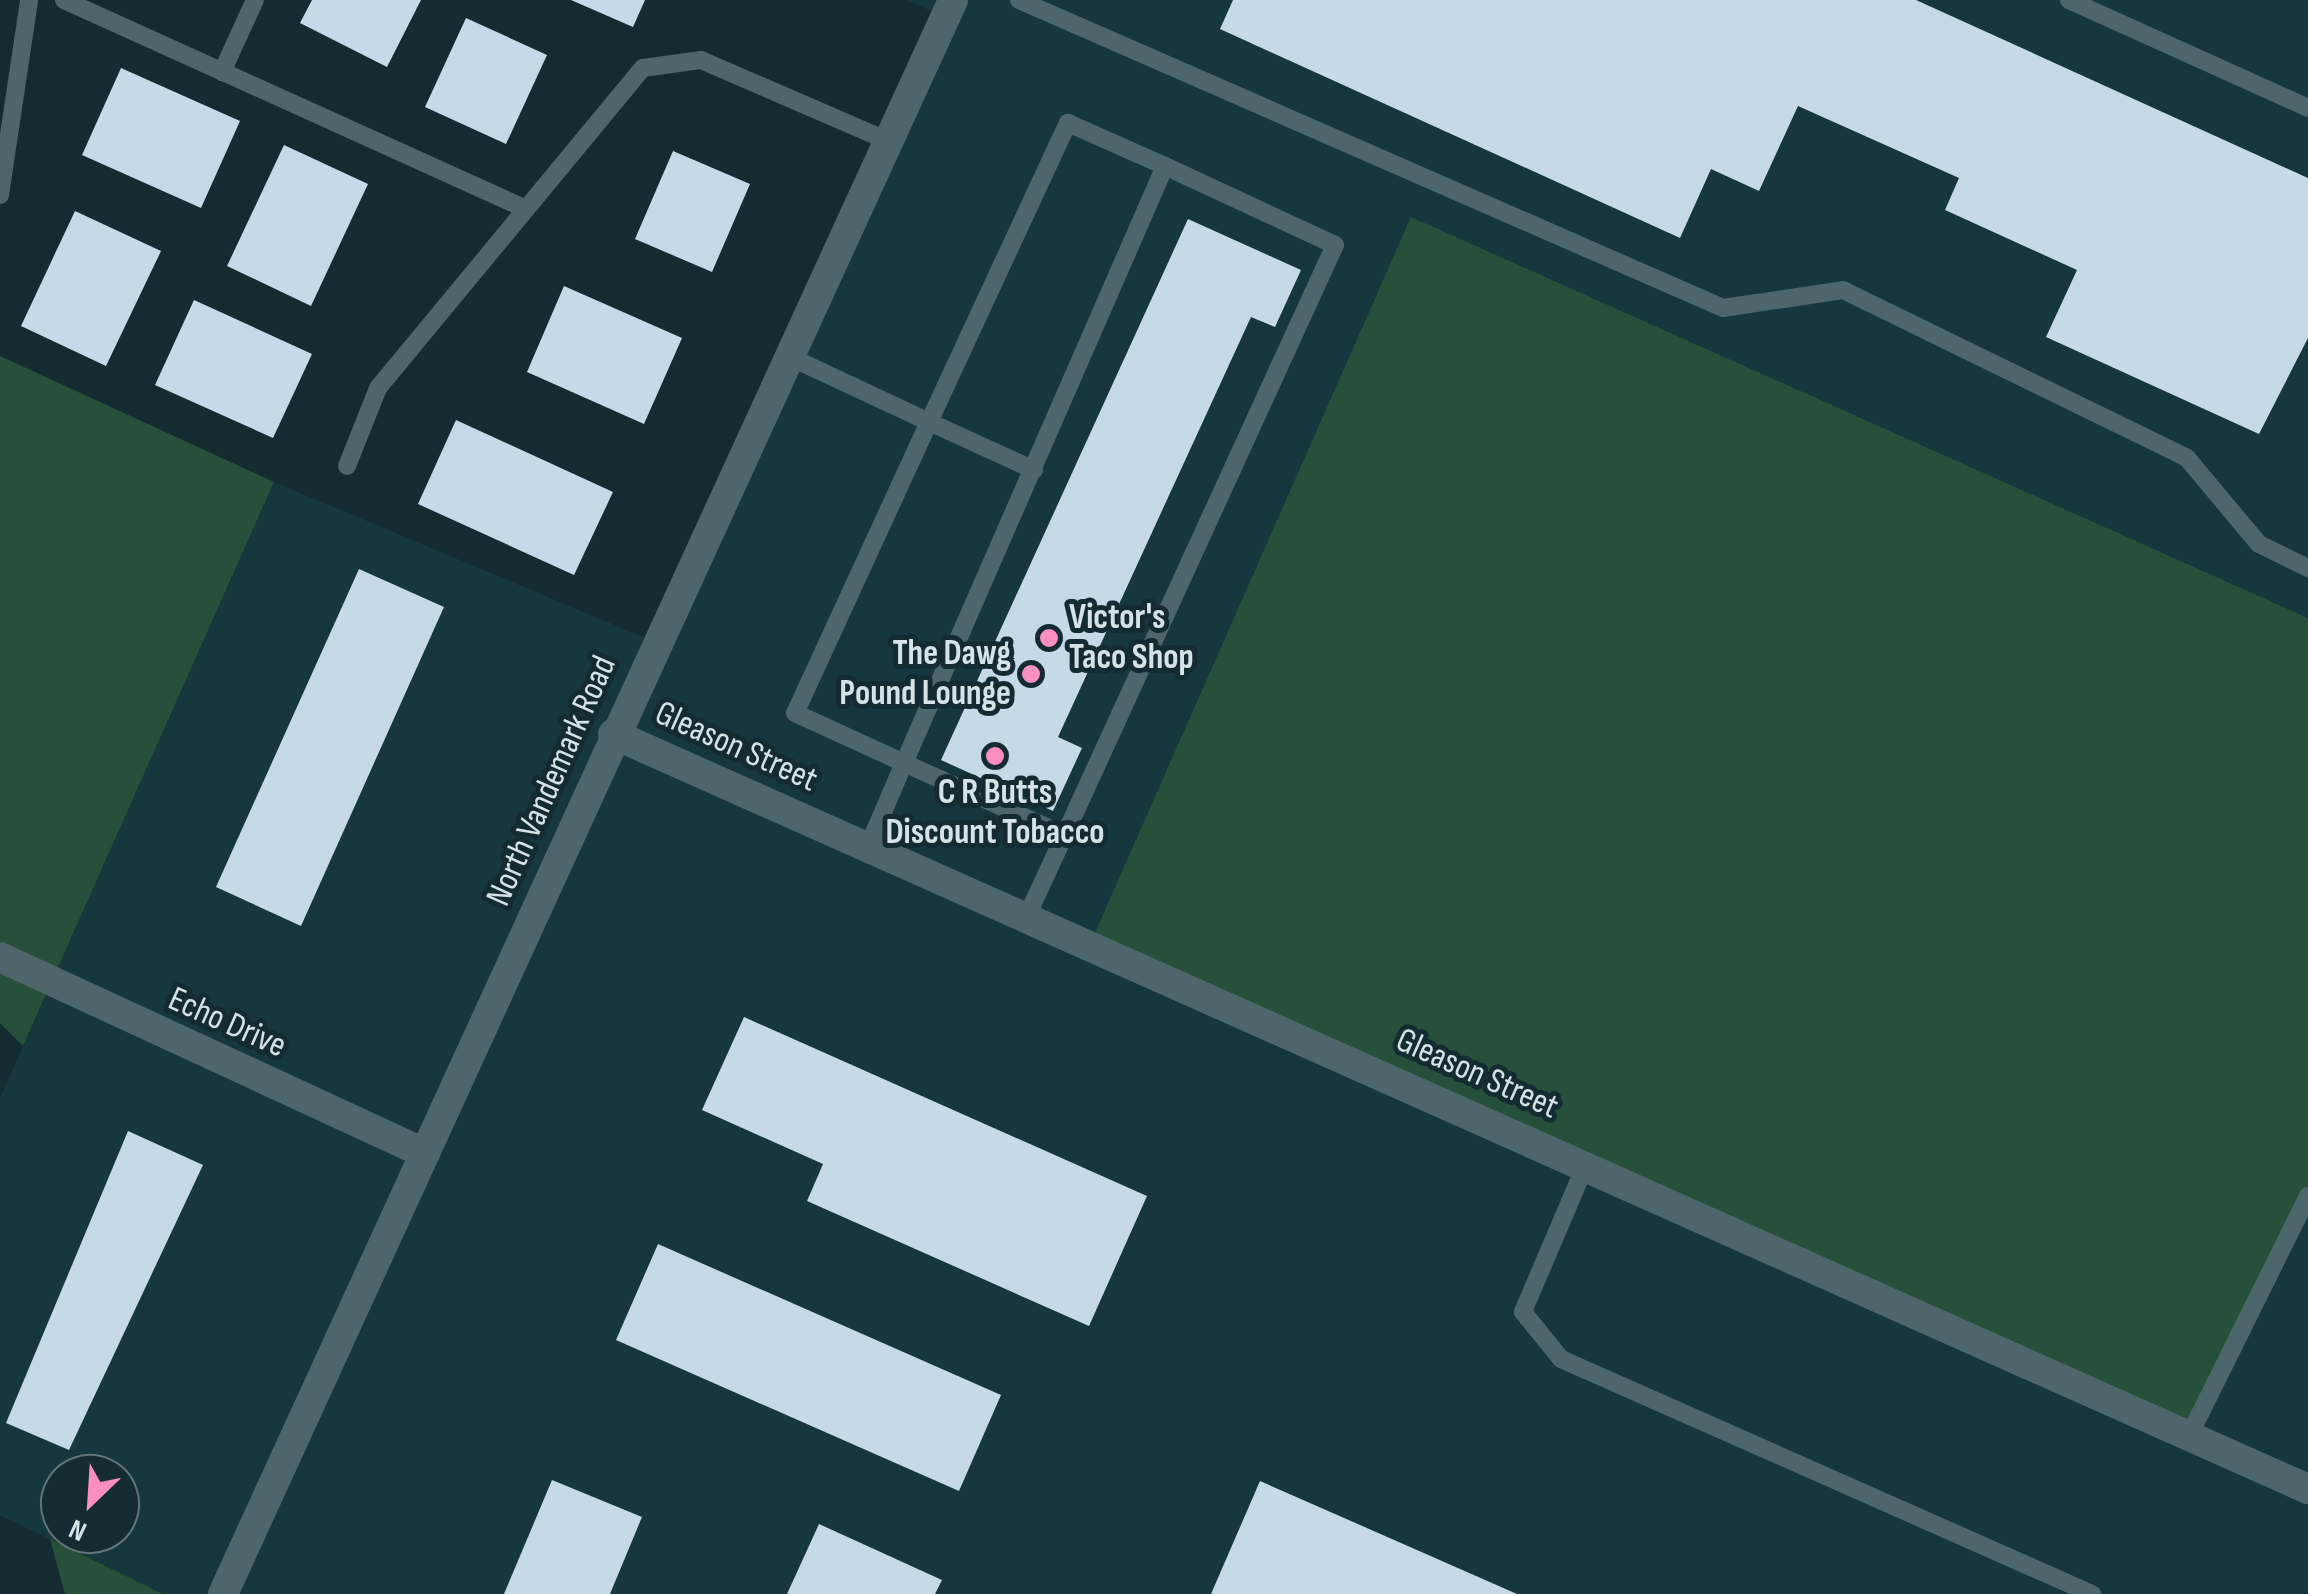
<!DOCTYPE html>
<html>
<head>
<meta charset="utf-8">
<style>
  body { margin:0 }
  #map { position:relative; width:2308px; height:1594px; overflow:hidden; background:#142c31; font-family:"Sofia Sans Condensed",sans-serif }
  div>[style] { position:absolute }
  .built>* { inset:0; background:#15373d }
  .green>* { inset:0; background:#27503b }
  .building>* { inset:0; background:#c5d9e9 }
  .lane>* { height:18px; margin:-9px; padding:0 9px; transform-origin:9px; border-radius:9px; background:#4d666c }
  .street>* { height:30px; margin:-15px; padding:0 15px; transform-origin:15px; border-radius:15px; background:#4d666c }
  .dots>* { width:28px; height:28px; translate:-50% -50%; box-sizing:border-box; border:5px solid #142c31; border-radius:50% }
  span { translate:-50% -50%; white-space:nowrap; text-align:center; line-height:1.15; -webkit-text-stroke:10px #142c31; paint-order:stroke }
  .poi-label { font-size:35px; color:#d5e3e7; font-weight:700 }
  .left { translate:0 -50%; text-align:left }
  .right { translate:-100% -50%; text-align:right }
  .street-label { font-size:35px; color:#d5e3e7 }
  .north { position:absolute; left:40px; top:1454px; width:100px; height:100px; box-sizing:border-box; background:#142c31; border:2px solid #61757a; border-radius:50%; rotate:205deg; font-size:28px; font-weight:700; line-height:40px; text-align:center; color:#d5e3e7 }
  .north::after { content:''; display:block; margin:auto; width:35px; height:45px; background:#fc8fc1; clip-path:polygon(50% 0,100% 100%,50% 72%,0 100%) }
</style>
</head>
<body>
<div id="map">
  <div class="built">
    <div style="clip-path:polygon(evenodd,907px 0,2308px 0,2308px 618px,1411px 218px,2308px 1196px,2308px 1594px,163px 1594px,0 1515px,0 1098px,274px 482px,655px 642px,944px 17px,907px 0,60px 1474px,120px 1474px,120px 1534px,60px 1534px,60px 1474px)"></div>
  </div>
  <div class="green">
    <div style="clip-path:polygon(1411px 217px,2308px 618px,2308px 1196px,2190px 1434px,1090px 944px)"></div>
    <div style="clip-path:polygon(0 356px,274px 482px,23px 1046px,0 1023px)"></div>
    <div style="clip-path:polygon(50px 1539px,163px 1594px,65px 1594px)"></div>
  </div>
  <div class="building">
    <div style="clip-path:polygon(312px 0,421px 0,387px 67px,300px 23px)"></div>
    <div style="clip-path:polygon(571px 0,645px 0,633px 27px)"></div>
    <div style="clip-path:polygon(1233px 0,1916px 0,2308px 178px,2308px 338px,2259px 434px,2046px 337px,2077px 270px,1945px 210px,1959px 178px,1798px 106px,1759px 191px,1711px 169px,1680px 238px,1220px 29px)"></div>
    <div style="clip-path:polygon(466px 18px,547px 55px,506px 144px,425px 107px)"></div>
    <div style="clip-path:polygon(121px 68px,240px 121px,201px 208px,82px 155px)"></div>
    <div style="clip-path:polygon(284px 145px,368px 184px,311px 306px,227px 266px)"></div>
    <div style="clip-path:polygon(673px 151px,750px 184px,712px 272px,635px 239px)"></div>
    <div style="clip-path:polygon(75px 211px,161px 251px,106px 366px,21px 326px)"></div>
    <div style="clip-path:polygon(1188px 219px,1301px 270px,1275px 327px,1251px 317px,1058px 737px,1082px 748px,1053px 811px,941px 760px)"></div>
    <div style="clip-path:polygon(564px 286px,682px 338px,644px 424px,527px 372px)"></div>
    <div style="clip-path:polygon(194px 300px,312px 354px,273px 438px,155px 385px)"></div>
    <div style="clip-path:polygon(456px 420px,613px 492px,574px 575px,418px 504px)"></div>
    <div style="clip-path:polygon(359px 569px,444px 607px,301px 926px,216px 887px)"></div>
    <div style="clip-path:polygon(744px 1017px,1147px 1196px,1089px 1326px,807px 1201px,823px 1164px,702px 1110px)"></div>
    <div style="clip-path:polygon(128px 1131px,203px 1165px,69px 1450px,6px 1423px)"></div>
    <div style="clip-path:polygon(658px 1244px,1001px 1395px,959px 1491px,616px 1340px)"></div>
    <div style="clip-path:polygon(552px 1480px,642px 1517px,610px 1594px,504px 1594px)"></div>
    <div style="clip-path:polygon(1260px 1481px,1517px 1594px,1211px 1594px)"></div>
    <div style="clip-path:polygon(819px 1524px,942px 1580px,935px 1594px,787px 1594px)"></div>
  </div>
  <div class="lane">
    <div style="left:64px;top:0;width:507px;rotate:24.34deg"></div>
    <div style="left:1019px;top:0;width:768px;rotate:23.63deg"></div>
    <div style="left:1723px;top:308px;width:121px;rotate:-8.5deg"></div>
    <div style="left:1843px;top:290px;width:383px;rotate:26deg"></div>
    <div style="left:2187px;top:458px;width:112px;rotate:50.1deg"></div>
    <div style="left:2259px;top:544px;width:55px;rotate:26.1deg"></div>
    <div style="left:2069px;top:0;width:262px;rotate:24.3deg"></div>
    <div style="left:222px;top:72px;width:79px;rotate:-65.4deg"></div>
    <div style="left:0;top:195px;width:197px;rotate:-81.5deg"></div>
    <div style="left:788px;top:356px;width:156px;rotate:25.1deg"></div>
    <div style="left:929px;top:422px;width:320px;rotate:114.7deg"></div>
    <div style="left:795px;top:713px;width:120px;rotate:24.6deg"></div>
    <div style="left:904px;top:763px;width:91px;rotate:113.2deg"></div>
    <div style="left:347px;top:466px;width:84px;rotate:-68.3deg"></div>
    <div style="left:378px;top:388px;width:415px;rotate:-50.4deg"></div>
    <div style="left:643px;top:68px;width:59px;rotate:-7.9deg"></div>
    <div style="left:701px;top:60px;width:204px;rotate:23.4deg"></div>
    <div style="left:1034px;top:470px;width:115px;rotate:-155.4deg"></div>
    <div style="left:929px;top:422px;width:330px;rotate:-65.1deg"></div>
    <div style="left:1068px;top:123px;width:106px;rotate:23.9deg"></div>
    <div style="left:1027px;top:916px;width:95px;rotate:-65.1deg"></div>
    <div style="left:1067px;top:830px;width:643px;rotate:-65.39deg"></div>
    <div style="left:1335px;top:245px;width:187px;rotate:-155.1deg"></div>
    <div style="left:1165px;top:166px;width:652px;rotate:113.61deg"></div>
    <div style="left:904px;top:763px;width:175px;rotate:24.2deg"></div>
    <div style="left:1586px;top:1164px;width:161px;rotate:113.1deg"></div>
    <div style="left:1523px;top:1312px;width:60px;rotate:51deg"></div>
    <div style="left:1561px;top:1359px;width:581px;rotate:23.87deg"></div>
    <div style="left:2190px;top:1434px;width:266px;rotate:-63.6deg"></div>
  </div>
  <div class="street">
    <div style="left:613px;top:734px;width:1856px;rotate:24.01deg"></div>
    <div style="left:0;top:957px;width:468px;rotate:24.8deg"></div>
    <div style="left:223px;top:1594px;width:1753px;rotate:-65.39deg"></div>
  </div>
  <div class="dots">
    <div style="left:1049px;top:638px;background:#fc8fc1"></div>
    <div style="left:1031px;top:674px;background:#fc8fc1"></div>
    <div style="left:995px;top:756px;background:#fc8fc1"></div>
  </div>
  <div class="poi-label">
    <span class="left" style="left:1069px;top:638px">Victor's<br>Taco Shop</span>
    <span class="right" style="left:1011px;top:674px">The Dawg<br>Pound Lounge</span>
    <span style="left:995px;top:813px">C R Butts<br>Discount Tobacco</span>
  </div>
  <div class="street-label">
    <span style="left:736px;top:747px;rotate:24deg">Gleason Street</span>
    <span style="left:552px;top:781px;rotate:-66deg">North Vandemark Road</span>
    <span style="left:227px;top:1023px;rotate:24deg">Echo Drive</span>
    <span style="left:1477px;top:1074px;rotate:24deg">Gleason Street</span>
  </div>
  <div class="north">N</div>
</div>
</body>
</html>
